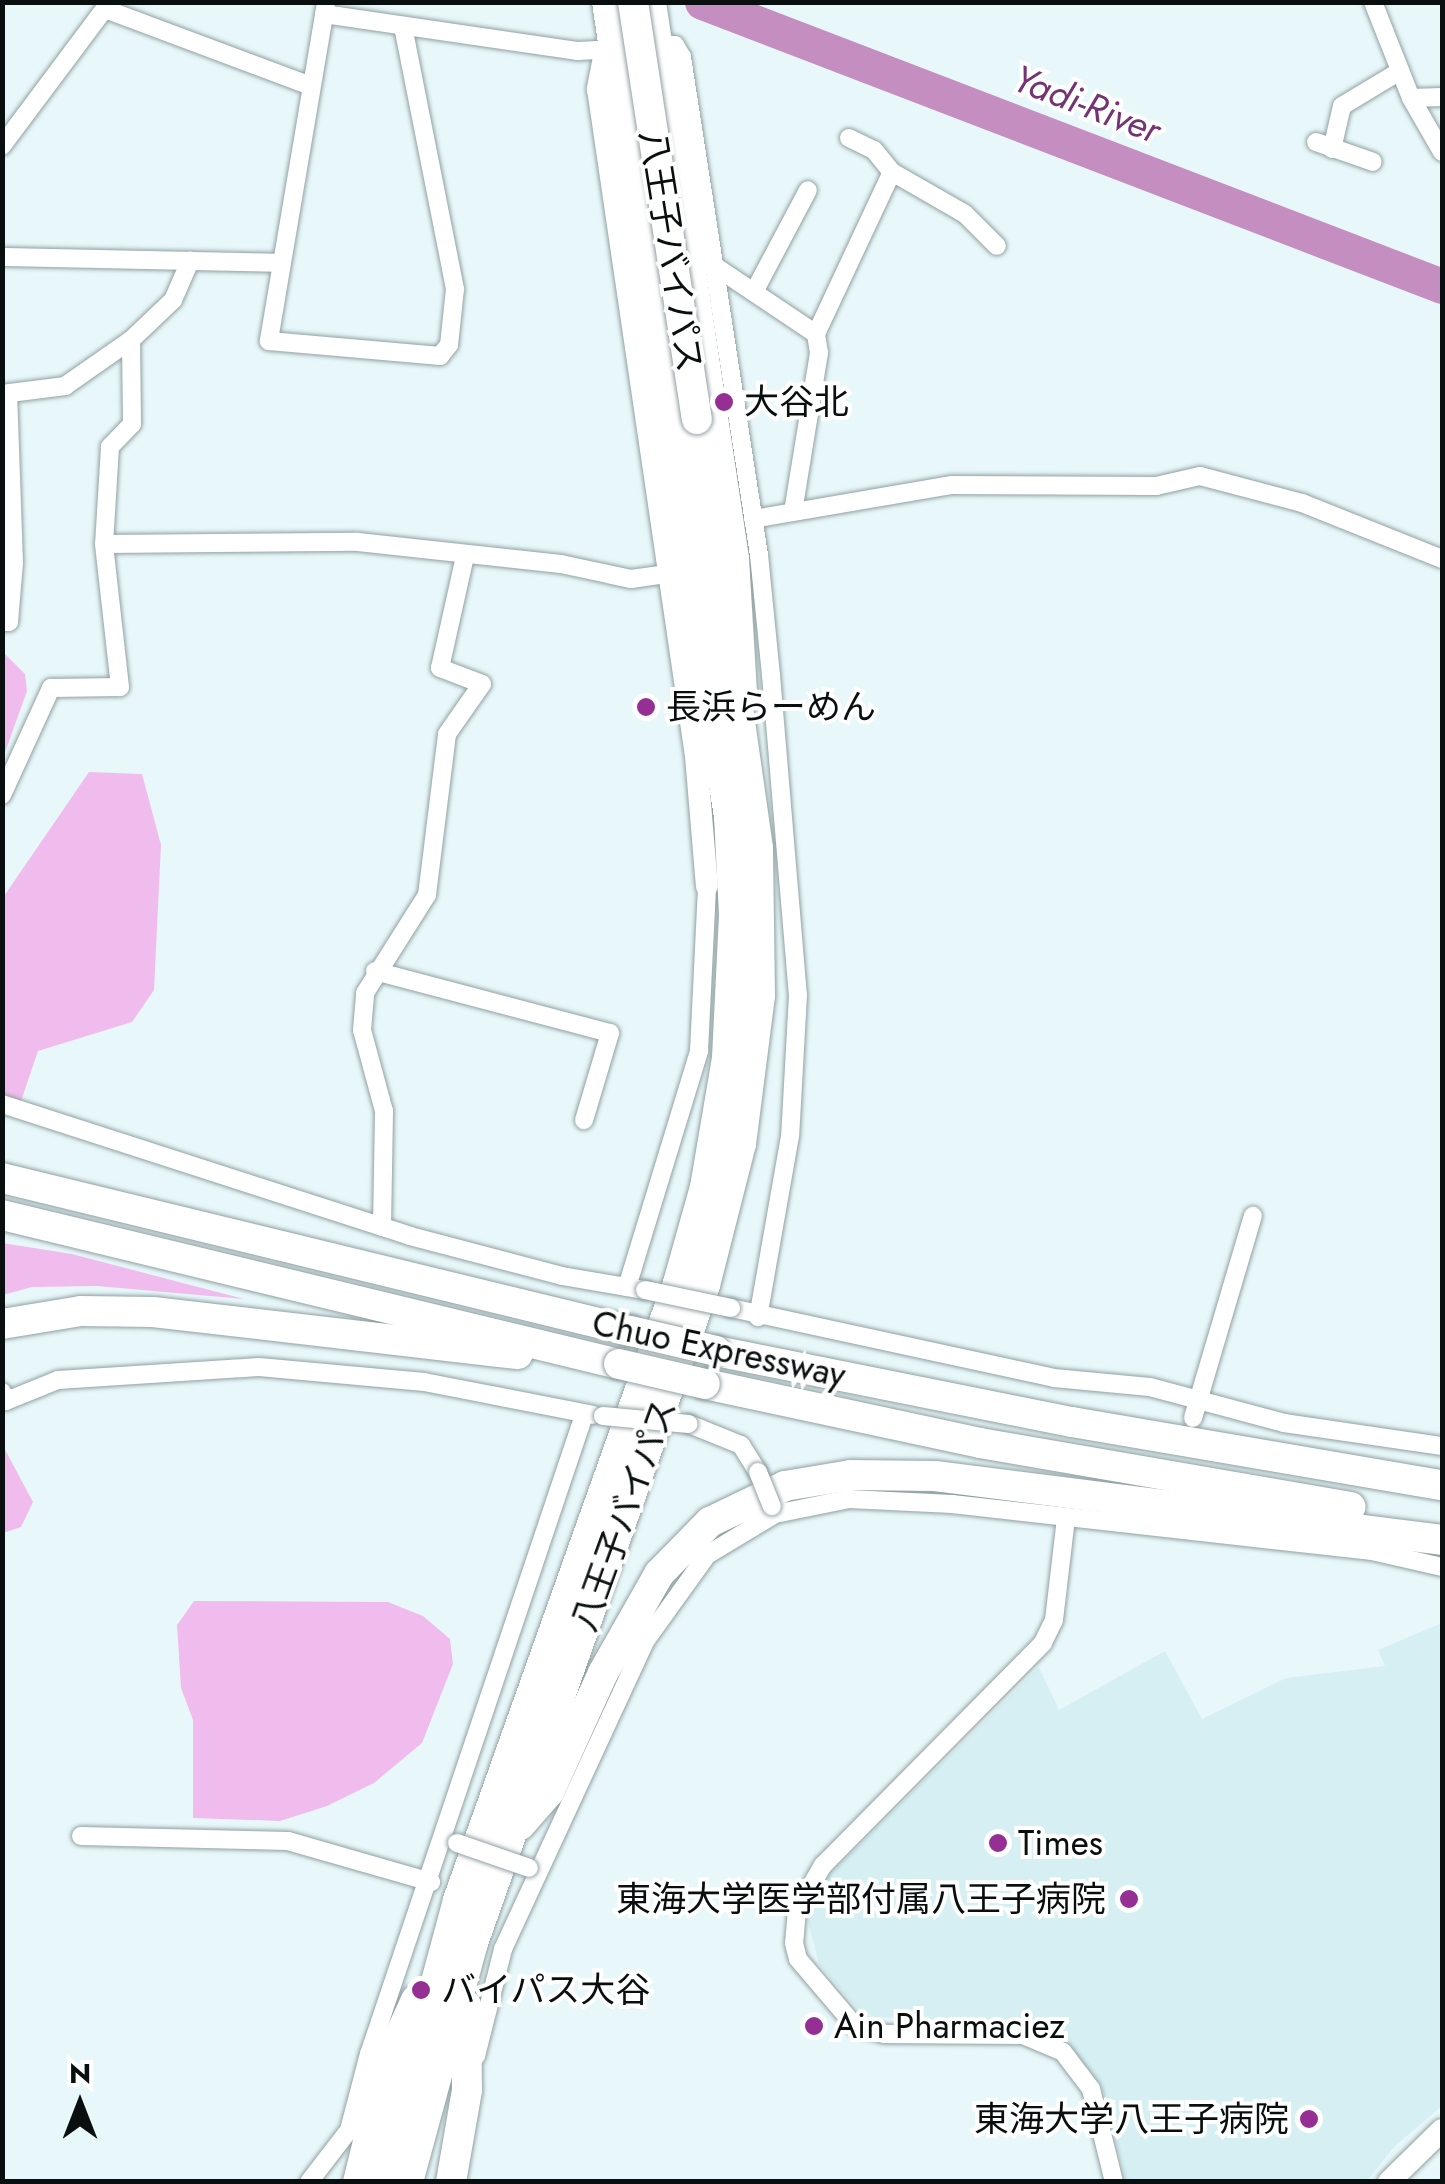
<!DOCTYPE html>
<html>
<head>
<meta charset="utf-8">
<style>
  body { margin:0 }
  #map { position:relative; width:1445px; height:2184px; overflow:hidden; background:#e8f8fa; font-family:Jost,"Noto Sans JP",sans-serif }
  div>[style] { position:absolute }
  .built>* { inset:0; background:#d5eff2 }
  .green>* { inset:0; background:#f0bced }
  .river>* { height:35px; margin:-17.5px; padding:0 17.5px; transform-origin:17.5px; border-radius:17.5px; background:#c48ec1 }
  .roads { filter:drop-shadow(0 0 2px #91a0a2) drop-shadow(0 0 2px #91a0a2) }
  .street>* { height:18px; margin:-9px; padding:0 9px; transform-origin:9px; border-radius:9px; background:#fff }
  .secondary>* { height:22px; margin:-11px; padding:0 11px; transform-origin:11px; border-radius:11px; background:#fff }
  .highway>* { height:30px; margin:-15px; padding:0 15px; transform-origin:15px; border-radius:15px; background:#fff }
  .bridges { filter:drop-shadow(0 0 2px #91a0a2) drop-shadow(0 0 2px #91a0a2) }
  .street-bridge>* { height:18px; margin:-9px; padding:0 9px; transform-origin:9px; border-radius:9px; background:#fff }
  .highway-bridge>* { height:30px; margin:-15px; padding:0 15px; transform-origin:15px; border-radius:15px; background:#fff }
  .dots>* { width:28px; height:28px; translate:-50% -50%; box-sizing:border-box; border:5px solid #fff; border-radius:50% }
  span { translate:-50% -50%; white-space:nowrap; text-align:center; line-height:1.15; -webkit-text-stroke:8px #fff; paint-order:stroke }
  .street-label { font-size:35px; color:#090f0f }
  .poi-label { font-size:35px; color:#090f0f }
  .left { translate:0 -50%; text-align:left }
  .right { translate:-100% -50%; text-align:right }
  .water-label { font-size:38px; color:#743372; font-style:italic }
  .frame { position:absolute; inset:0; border:5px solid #090f0f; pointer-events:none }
  .north { position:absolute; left:30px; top:2054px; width:100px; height:100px; -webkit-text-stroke:8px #fff; paint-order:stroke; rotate:0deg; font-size:28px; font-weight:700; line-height:40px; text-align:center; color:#090f0f }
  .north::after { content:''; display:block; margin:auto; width:35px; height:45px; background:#090f0f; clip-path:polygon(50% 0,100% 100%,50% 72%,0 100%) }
</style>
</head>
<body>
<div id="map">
  <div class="built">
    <div style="clip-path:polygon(1442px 1623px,1442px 2106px,1394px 2147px,1367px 2181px,1126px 2181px,1102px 2087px,1066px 2041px,1029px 2024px,875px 2017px,855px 2006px,819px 1964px,808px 1922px,826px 1878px,1039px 1667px,1059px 1710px,1165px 1651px,1202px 1719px,1286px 1678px,1385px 1666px,1378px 1650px)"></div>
  </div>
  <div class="green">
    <div style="clip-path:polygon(3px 652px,25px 674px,27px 691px,3px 758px)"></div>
    <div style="clip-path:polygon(89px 772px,142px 774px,161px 845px,154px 990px,132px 1022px,38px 1051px,21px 1101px,3px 1095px,2px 899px)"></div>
    <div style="clip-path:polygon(2px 1243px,72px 1254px,244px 1299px,97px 1286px,32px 1287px,3px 1295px)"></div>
    <div style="clip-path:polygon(2px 1444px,33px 1502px,21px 1527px,3px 1533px)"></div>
    <div style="clip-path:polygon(194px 1601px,388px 1602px,423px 1616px,450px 1639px,453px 1664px,422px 1743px,374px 1783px,327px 1806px,280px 1821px,193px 1818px,193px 1720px,181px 1688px,177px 1625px)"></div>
  </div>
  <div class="river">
    <div style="left:702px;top:2px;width:793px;rotate:21deg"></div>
  </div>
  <div class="roads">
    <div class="street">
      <div style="left:1373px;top:2px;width:103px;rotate:68.4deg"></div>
      <div style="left:1411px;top:98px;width:62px;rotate:60.1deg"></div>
      <div style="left:326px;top:3px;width:343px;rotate:99.6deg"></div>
      <div style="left:269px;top:341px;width:172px;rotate:5deg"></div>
      <div style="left:440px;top:356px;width:14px;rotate:-51deg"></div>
      <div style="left:449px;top:345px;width:56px;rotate:-83.9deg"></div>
      <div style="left:455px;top:289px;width:268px;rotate:-101.2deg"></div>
      <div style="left:105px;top:9px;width:220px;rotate:20.5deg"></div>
      <div style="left:324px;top:14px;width:257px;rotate:8.3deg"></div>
      <div style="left:578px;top:51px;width:38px;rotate:-3deg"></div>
      <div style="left:651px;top:43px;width:24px;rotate:5deg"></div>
      <div style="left:675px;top:45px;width:14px;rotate:60deg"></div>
      <div style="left:682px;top:57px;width:504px;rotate:81.21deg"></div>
      <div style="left:759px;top:555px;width:121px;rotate:84.3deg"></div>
      <div style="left:771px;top:675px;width:321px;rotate:85.2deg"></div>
      <div style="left:798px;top:995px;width:141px;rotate:93.2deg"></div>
      <div style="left:790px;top:1136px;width:184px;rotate:100deg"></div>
      <div style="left:1411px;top:98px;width:31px;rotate:-2deg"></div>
      <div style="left:849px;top:138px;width:28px;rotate:26deg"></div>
      <div style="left:874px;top:150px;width:28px;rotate:51deg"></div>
      <div style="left:1316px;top:142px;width:60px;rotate:19.3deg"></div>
      <div style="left:2px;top:146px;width:179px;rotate:-53.2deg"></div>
      <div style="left:1332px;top:149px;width:44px;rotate:-76.9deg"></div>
      <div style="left:1342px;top:106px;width:68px;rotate:-31.1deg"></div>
      <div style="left:2px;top:257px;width:277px;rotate:1.2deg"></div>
      <div style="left:713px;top:265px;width:124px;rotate:33.8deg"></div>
      <div style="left:816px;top:334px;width:19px;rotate:81deg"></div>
      <div style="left:819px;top:353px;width:160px;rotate:99.3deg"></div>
      <div style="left:754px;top:292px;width:115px;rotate:-62.1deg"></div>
      <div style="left:816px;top:334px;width:179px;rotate:-64.9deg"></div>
      <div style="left:892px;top:172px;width:84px;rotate:29.9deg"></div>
      <div style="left:965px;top:214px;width:45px;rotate:45deg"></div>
      <div style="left:131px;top:340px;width:84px;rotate:89.3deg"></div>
      <div style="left:132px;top:424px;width:32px;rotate:134deg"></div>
      <div style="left:110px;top:447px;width:97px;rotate:93.5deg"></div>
      <div style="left:104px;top:544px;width:254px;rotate:-0.5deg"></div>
      <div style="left:358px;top:542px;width:204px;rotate:6.2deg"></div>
      <div style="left:561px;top:564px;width:72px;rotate:12.1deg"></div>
      <div style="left:631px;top:579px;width:37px;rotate:-8deg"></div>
      <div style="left:2px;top:394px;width:64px;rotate:-7.2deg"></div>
      <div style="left:65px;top:386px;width:80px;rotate:-34.9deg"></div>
      <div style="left:131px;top:340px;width:58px;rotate:-43.6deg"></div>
      <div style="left:173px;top:300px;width:43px;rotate:-66.4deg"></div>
      <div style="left:753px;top:519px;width:202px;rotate:-9.7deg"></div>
      <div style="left:952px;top:485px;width:204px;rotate:0.3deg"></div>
      <div style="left:1156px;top:486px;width:45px;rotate:-12.8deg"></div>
      <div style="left:1200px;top:476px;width:106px;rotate:14.8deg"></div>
      <div style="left:1302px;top:503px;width:151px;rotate:21.8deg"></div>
      <div style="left:2px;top:622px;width:7px"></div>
      <div style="left:9px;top:622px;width:59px;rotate:-85.2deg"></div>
      <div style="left:14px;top:563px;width:168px;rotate:-92deg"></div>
      <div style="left:2px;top:795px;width:118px;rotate:-65.4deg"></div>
      <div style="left:51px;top:688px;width:69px;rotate:-0.8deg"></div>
      <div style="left:120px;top:687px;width:144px;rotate:-96.4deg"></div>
      <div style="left:375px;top:971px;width:243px;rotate:14.8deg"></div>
      <div style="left:610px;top:1033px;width:91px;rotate:106.6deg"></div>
      <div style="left:2px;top:1104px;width:429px;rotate:17.9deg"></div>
      <div style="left:410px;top:1236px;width:157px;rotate:14.7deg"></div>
      <div style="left:562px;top:1276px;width:84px;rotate:9.6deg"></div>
      <div style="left:382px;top:1227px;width:116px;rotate:-89deg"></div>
      <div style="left:384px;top:1111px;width:84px;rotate:-105.2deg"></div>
      <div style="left:362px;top:1030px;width:37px;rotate:-85deg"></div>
      <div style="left:365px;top:993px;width:116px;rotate:-57.7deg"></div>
      <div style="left:427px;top:895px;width:162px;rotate:-82.9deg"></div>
      <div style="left:447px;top:734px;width:61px;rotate:-55deg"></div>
      <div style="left:482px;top:684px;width:45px;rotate:-159.1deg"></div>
      <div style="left:440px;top:668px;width:115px;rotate:-77.4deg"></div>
      <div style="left:627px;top:1287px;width:247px;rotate:-73deg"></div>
      <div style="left:699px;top:1051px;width:165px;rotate:-87.2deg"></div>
      <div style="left:731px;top:1308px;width:330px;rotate:12.2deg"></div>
      <div style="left:1054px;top:1378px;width:96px;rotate:5.4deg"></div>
      <div style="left:1150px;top:1387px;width:139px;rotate:15deg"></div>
      <div style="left:1284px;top:1423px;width:160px;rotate:8.3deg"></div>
      <div style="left:2px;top:1392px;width:10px;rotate:66deg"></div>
      <div style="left:6px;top:1401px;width:56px;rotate:-22deg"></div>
      <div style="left:58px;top:1380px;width:201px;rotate:-3.7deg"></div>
      <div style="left:259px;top:1367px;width:166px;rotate:5.2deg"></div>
      <div style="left:424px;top:1382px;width:172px;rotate:11deg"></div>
      <div style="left:1193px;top:1418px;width:211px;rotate:-73.5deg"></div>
      <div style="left:689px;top:1424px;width:56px;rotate:22deg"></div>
      <div style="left:741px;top:1445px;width:32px;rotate:58deg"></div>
      <div style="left:1066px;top:1518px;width:103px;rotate:96.7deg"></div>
      <div style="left:1054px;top:1620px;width:25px;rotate:116deg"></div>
      <div style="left:1043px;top:1643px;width:313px;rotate:134.7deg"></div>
      <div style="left:823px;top:1865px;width:52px;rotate:120deg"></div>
      <div style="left:797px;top:1910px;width:33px;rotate:95deg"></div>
      <div style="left:794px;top:1943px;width:16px;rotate:76deg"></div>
      <div style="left:798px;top:1959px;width:88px;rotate:49.6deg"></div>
      <div style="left:855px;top:2026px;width:30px;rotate:15deg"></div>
      <div style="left:884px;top:2034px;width:139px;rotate:0.4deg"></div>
      <div style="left:1023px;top:2035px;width:43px;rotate:23deg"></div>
      <div style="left:1063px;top:2052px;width:46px;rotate:52.9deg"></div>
      <div style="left:1091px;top:2089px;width:96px;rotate:76.1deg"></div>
      <div style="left:81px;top:1836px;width:207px;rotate:1.4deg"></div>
      <div style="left:288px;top:1841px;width:149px;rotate:16deg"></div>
      <div style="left:476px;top:2056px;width:110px;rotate:-75.8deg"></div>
      <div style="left:503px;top:1949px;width:340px;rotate:-65.2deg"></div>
      <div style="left:646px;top:1640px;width:105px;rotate:-54.3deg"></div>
      <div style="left:707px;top:1555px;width:79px;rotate:-31.1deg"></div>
      <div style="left:775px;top:1514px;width:76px;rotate:-11.5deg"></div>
      <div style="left:849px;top:1499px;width:103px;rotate:2.8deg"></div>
      <div style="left:952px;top:1504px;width:423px;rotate:6.4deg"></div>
      <div style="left:1372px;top:1551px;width:72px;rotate:12.9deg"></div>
      <div style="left:388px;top:2061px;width:20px;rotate:-160deg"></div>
      <div style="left:369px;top:2054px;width:674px;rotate:-71.4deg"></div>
      <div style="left:309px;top:2182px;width:66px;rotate:-52.4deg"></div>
      <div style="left:349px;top:2130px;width:79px;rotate:-75.3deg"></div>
    </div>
    <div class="secondary">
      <div style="left:655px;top:2px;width:562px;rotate:81.51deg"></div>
      <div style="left:738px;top:558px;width:136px;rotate:86.6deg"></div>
      <div style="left:613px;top:49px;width:12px;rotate:138deg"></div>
      <div style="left:604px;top:57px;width:33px;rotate:101deg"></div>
      <div style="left:598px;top:89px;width:674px;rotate:81.64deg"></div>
      <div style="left:696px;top:756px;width:130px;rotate:85.2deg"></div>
      <div style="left:1389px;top:2182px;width:74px;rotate:-44.5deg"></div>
    </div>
    <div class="highway">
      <div style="left:2px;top:1178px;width:647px;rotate:13.67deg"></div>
      <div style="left:2px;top:1215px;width:635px;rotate:13.58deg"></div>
      <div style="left:2px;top:1324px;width:80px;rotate:-9.3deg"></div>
      <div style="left:81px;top:1311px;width:72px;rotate:0.8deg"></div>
      <div style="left:153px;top:1312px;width:367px;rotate:6.6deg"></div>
      <div style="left:716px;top:1351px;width:363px;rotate:11.3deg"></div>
      <div style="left:1072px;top:1422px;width:375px;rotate:9.7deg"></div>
      <div style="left:705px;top:1384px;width:281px;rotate:12.1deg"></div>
      <div style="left:980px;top:1443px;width:376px;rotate:9.8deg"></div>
      <div style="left:520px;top:1825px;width:44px;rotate:-48.7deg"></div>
      <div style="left:549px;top:1792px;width:131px;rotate:-65.6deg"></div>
      <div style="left:603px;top:1673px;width:114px;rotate:-60.5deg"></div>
      <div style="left:659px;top:1574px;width:73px;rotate:-45.6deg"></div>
      <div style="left:710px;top:1522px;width:83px;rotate:-25.6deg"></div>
      <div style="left:785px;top:1486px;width:67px;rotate:-9.5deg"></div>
      <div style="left:851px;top:1475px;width:84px;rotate:0.7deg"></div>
      <div style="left:935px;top:1476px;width:511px;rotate:7.19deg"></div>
      <div style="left:358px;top:2182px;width:125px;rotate:-76.1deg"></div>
      <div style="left:388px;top:2061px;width:67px;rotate:-65.3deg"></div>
      <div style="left:382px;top:2182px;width:292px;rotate:-74.9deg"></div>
      <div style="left:458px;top:1900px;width:655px;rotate:-70.38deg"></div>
      <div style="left:678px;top:1283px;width:100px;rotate:-74.3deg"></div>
      <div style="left:705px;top:1187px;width:131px;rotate:-80.3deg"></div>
      <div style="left:727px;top:1058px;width:143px;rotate:-87.2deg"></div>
      <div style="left:734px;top:915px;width:98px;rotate:-92.9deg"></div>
      <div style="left:729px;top:817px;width:824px;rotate:-98.51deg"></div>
      <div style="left:408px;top:2182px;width:248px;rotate:-74.8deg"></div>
      <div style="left:473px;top:1943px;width:698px;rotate:-70.58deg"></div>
      <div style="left:705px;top:1285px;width:146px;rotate:-75.7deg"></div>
      <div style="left:741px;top:1144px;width:150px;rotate:-82.7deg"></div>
      <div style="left:760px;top:995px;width:147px;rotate:-90.8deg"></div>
      <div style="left:758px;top:848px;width:433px;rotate:-98.1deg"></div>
      <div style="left:451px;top:2182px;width:93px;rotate:-80.1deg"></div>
      <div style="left:467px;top:2090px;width:85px;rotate:-90.7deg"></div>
    </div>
  </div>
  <div class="bridges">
    <div class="street-bridge">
      <div style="left:645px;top:1290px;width:88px;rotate:11.8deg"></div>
      <div style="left:603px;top:1416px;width:86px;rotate:5.3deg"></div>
      <div style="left:758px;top:1472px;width:37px;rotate:68deg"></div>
      <div style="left:457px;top:1843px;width:76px;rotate:19.1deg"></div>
    </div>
    <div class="highway-bridge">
      <div style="left:633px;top:2px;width:422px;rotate:81.3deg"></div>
      <div style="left:631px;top:1331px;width:87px;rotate:13.2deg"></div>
      <div style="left:619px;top:1364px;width:88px;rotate:13.1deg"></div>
    </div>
  </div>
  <div class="dots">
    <div style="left:724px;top:402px;background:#952f94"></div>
    <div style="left:646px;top:707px;background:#952f94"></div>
    <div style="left:998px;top:1843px;background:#952f94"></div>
    <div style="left:1129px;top:1899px;background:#952f94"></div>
    <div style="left:421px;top:1990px;background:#952f94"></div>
    <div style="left:814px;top:2026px;background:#952f94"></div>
    <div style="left:1309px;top:2119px;background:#952f94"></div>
  </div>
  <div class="street-label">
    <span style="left:671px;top:251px;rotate:81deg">八王子バイパス</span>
    <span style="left:719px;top:1349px;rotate:12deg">Chuo Expressway</span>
    <span style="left:624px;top:1515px;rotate:-70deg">八王子バイパス</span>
  </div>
  <div class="poi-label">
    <span class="left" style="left:744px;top:402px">大谷北</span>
    <span class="left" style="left:666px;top:707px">長浜らーめん</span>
    <span class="left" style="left:1018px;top:1843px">Times</span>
    <span class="right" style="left:1106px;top:1899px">東海大学医学部付属八王子病院</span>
    <span class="left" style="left:441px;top:1990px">バイパス大谷</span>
    <span class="left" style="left:834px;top:2026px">Ain Pharmaciez</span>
    <span class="right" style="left:1289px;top:2119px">東海大学八王子病院</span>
  </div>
  <div class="water-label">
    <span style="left:1087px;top:104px;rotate:21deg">Yadi-River</span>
  </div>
  <div class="frame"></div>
  <div class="north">N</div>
</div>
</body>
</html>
